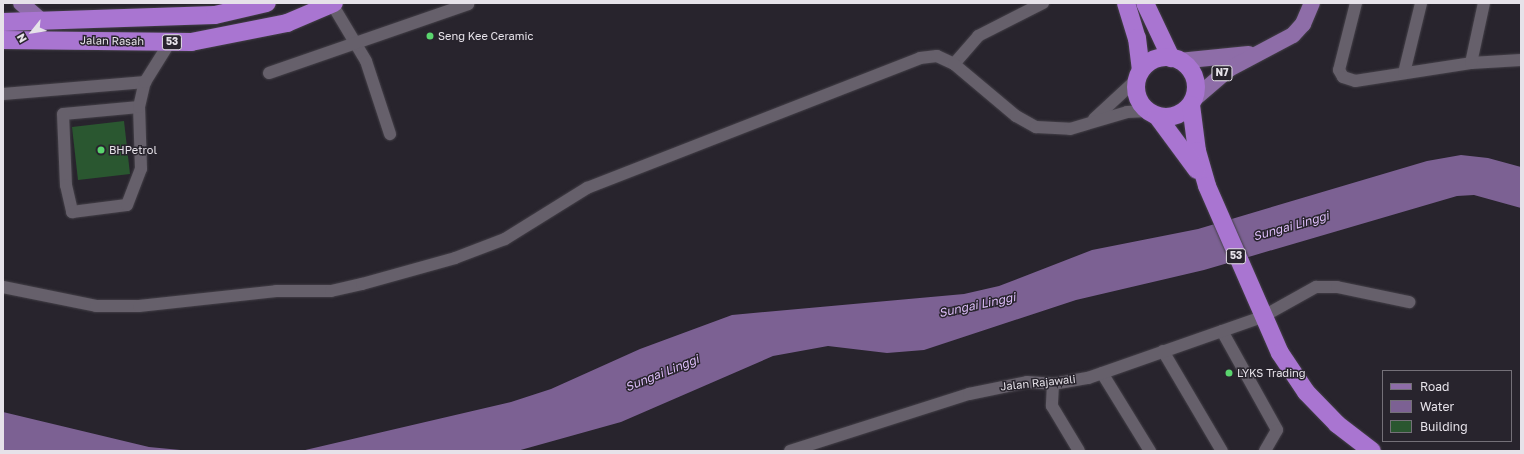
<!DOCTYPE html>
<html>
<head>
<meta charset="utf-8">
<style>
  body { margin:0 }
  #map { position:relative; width:1524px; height:454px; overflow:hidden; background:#28242d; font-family:"Golos Text",sans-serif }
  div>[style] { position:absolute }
  .water>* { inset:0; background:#7c6193 }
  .building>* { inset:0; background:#2a5730 }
  .roads { filter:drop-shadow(0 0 1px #444048) drop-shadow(0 0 1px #444048) }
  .minor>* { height:12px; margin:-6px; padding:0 6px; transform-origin:6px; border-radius:6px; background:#66606b }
  .major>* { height:16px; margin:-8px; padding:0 8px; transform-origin:8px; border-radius:8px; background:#8e6da8 }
  .highway>* { height:18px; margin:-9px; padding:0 9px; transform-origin:9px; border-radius:9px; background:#a975d1 }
  .highway>.ring { margin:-9px; padding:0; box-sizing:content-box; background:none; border:18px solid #a975d1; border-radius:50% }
  .dots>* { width:11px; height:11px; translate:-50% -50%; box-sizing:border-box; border:2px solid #28242d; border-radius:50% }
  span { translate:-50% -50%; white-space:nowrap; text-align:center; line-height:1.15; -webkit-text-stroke:3px #28242d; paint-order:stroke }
  .shield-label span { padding:1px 3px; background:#28242d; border:1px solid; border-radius:3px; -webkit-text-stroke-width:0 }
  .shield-label { font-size:10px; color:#e6e2e9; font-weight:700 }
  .poi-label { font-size:11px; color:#e6e2e9 }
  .left { translate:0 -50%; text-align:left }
  .street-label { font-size:11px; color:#e6e2e9 }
  .water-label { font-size:12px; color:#ddbdf9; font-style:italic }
  .frame { position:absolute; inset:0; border:4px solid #e6e2e9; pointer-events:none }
  .legend { position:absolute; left:1382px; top:370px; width:130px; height:72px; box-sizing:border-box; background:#28242d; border:1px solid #747078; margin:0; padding:5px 7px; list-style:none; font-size:12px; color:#e6e2e9 }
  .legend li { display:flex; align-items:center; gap:8px; height:20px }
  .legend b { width:20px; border:1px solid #747078 }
  .north { position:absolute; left:12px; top:12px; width:40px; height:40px; -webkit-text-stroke:3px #28242d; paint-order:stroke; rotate:240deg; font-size:11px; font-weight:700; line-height:16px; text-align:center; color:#e6e2e9 }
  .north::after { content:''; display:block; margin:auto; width:14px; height:18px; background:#e6e2e9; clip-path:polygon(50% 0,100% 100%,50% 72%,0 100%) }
</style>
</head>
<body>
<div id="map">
  <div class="water">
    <div style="clip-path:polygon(1461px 155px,1488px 158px,1521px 167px,1521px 208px,1474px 195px,1457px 196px,1204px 270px,1076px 300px,924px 350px,887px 353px,828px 346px,773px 356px,621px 422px,517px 451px,301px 451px,511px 402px,551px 389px,640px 349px,732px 315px,964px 294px,999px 286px,1092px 250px,1198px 229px,1427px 161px)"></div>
    <div style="clip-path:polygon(3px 412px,149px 447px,191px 451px,3px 451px)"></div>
  </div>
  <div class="building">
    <div style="clip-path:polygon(124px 121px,130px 174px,78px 180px,72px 127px)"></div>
  </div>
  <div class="roads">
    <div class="minor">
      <div style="left:1356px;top:3px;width:69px;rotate:104.2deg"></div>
      <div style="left:1339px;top:70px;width:8px;rotate:60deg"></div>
      <div style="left:1343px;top:77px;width:13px;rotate:18deg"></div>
      <div style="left:1355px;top:81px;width:117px;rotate:-8.8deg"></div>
      <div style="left:1471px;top:63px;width:50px;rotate:-3.4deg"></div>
      <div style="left:332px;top:4px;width:66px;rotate:59.2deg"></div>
      <div style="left:366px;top:61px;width:77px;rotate:71.8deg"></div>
      <div style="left:1471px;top:63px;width:61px;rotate:-77.8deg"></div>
      <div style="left:954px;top:64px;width:37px;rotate:-49deg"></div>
      <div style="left:978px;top:36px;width:73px;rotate:-26.9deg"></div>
      <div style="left:269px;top:73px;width:211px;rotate:-19.1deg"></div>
      <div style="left:1404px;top:73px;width:72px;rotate:-76.3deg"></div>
      <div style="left:3px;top:94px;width:143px;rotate:-4.8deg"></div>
      <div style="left:139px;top:107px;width:76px;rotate:174.7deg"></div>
      <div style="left:63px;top:114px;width:71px;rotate:87.6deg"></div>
      <div style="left:66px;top:185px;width:28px;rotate:77deg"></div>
      <div style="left:72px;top:212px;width:55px;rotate:-7.3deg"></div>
      <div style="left:127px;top:205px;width:39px;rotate:-69deg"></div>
      <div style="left:141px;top:169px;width:62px;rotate:-91.8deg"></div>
      <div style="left:139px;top:107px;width:26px;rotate:-77deg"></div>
      <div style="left:145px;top:82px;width:47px;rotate:-58deg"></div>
      <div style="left:1094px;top:119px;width:59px;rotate:-42.9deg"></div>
      <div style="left:3px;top:287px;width:95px;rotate:11.5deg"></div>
      <div style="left:96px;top:306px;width:43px"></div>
      <div style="left:139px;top:306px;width:138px;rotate:-6.2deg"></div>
      <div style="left:276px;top:291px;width:55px"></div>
      <div style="left:331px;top:291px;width:32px;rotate:-13deg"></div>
      <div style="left:362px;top:284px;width:97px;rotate:-15.6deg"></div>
      <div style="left:455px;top:258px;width:53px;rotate:-20.8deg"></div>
      <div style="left:505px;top:239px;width:97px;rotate:-31.9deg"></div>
      <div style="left:587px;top:188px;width:357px;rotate:-21.3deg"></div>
      <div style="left:920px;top:58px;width:17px;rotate:-7deg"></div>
      <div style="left:937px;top:56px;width:19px;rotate:25deg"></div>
      <div style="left:954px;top:64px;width:81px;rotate:40deg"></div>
      <div style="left:1016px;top:116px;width:23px;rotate:29deg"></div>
      <div style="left:1036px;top:127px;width:34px;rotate:3deg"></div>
      <div style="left:1070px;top:129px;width:59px;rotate:-16.6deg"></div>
      <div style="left:1127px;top:112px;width:21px;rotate:-3deg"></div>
      <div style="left:1222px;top:331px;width:113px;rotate:60.9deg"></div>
      <div style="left:1277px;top:430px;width:24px;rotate:120deg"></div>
      <div style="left:1163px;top:351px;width:116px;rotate:59.5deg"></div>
      <div style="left:1102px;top:373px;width:92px;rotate:58.4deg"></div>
      <div style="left:1053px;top:384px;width:22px;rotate:93deg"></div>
      <div style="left:1052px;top:406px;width:52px;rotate:59deg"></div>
      <div style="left:790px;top:451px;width:188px;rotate:-17.7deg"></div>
      <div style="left:969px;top:394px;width:59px;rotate:-11.7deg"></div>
      <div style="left:1027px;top:382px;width:26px;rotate:4deg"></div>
      <div style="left:1053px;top:384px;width:36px;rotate:-10deg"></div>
      <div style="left:1088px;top:378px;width:184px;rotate:-19.3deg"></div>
      <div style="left:1262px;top:317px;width:62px;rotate:-29.1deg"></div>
      <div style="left:1316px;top:287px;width:21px"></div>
      <div style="left:1337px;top:287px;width:74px;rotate:11.8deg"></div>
    </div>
    <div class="major">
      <div style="left:21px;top:3px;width:29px;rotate:41deg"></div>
      <div style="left:1179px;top:61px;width:70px;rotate:-5.7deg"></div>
      <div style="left:1193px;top:100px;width:48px;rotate:-40.7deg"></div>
      <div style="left:1229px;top:69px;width:72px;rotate:-28deg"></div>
      <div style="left:1293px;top:35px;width:15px;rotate:-48deg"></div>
      <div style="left:1303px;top:24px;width:23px;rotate:-67deg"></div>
    </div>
    <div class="highway">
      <div style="left:1126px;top:3px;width:37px;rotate:73deg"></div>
      <div style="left:1137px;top:38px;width:32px;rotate:83deg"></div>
      <div style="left:1145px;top:3px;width:61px;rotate:64.7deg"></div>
      <div style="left:3px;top:22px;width:212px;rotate:-1.9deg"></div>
      <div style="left:215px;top:15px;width:53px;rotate:-13deg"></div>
      <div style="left:3px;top:40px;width:188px;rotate:0.6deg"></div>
      <div style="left:191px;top:42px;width:98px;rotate:-11.2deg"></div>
      <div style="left:287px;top:23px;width:51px;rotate:-23.1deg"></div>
      <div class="ring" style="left:1136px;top:57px;width:42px;height:42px"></div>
      <div style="left:1191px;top:105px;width:46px;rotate:82.6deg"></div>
      <div style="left:1197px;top:151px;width:36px;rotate:74deg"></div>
      <div style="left:1207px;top:186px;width:182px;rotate:66.4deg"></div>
      <div style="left:1280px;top:353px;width:47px;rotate:56.3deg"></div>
      <div style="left:1306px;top:392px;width:45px;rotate:45.9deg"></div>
      <div style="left:1337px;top:424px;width:44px;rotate:37.6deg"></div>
      <div style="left:1157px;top:116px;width:67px;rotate:53.5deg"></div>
    </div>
  </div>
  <div class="dots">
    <div style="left:430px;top:36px;background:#5ad56e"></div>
    <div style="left:101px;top:150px;background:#5ad56e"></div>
    <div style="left:1229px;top:373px;background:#5ad56e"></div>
  </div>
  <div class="shield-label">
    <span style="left:172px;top:42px">53</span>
    <span style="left:1222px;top:73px">N7</span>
    <span style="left:1236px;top:256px">53</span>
  </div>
  <div class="poi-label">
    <span class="left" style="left:438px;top:36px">Seng Kee Ceramic</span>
    <span class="left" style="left:109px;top:150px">BHPetrol</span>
    <span class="left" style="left:1237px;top:373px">LYKS Trading</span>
  </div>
  <div class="street-label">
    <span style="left:112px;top:41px;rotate:1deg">Jalan Rasah</span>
    <span style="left:1038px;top:383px;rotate:-6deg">Jalan Rajawali</span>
  </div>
  <div class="water-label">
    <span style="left:1291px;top:226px;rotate:-16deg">Sungai Linggi</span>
    <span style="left:977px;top:305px;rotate:-12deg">Sungai Linggi</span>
    <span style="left:662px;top:373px;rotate:-22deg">Sungai Linggi</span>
  </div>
  <div class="frame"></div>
  <ul class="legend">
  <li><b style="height:5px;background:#8e6da8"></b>Road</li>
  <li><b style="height:11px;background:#7c6193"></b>Water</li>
  <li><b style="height:11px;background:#2a5730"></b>Building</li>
  </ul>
  <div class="north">N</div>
</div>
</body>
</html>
